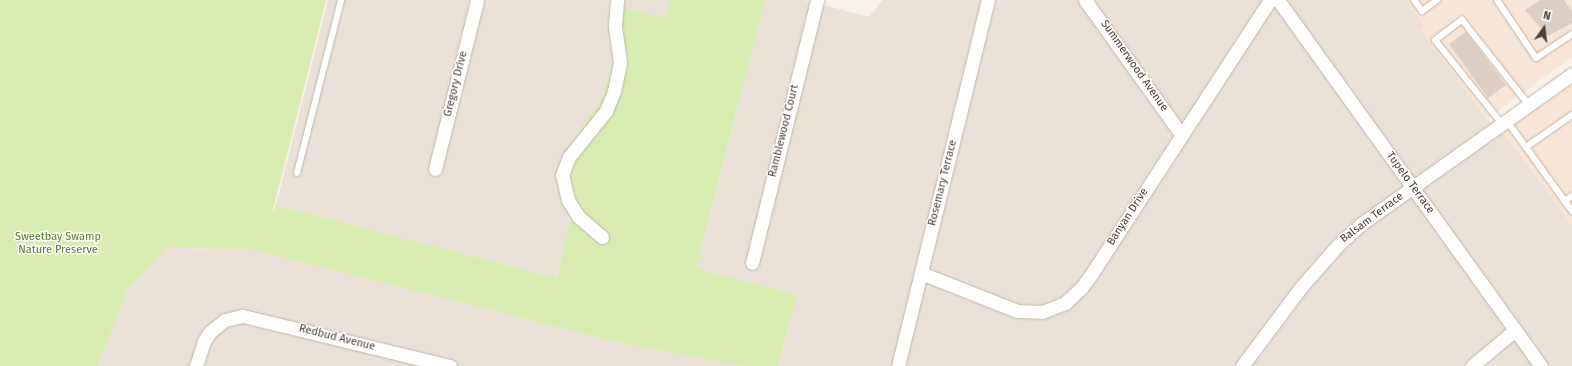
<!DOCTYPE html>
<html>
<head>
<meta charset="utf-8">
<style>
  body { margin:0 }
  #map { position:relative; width:1572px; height:366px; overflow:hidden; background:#f6f1ea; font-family:"Fira Sans",sans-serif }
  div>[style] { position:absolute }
  .residential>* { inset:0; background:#eae2d8 }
  .commercial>* { inset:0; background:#f8e5d5 }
  .green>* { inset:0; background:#d9ecb1 }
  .building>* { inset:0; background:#dccec2 }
  .roads { filter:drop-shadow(0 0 1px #c2b7ac) drop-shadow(0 0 1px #c2b7ac) }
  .lane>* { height:6px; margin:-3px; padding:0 3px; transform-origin:3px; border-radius:3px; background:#fff }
  .street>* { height:13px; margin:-6.5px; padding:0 6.5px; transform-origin:6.5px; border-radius:6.5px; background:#fff }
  span { translate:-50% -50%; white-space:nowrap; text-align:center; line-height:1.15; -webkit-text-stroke:3px #fff; paint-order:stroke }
  .street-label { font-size:11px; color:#4b4137 }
  .park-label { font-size:11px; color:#548225 }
  .north { position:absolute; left:1524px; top:8px; width:40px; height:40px; -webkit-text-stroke:3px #fff; paint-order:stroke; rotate:14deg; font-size:11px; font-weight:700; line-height:16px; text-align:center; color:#4b4137 }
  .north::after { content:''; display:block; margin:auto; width:14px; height:18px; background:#4b4137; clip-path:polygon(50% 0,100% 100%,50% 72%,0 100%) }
</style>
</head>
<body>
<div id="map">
  <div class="residential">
    <div style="clip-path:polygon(328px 0,670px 0,666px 19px,610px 5px,614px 50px,610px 73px,602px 97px,566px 152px,571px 214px,557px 278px,276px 205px)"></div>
    <div style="clip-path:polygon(765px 0,805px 0,869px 17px,883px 0,1406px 0,1425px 26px,1420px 29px,1487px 119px,1503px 132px,1572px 225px,1572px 366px,778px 366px,797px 295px,696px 268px)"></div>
    <div style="clip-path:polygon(166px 248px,250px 249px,615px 342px,743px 366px,98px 366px,127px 291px)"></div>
  </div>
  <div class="commercial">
    <div style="clip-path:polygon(1406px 0,1572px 0,1572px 57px,1487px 119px,1420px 29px,1424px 26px)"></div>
    <div style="clip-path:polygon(1572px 83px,1572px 225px,1503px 132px)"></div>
  </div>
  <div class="green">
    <div style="clip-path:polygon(0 0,326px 0,272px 214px,276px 205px,557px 278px,571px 214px,558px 191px,558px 168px,566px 152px,602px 97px,610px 73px,614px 50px,608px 27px,610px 5px,665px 18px,670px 0,765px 0,696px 268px,797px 295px,778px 366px,743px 366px,615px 342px,250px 249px,193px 248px,166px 248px,127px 291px,98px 366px,0 366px)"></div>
  </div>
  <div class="building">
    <div style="clip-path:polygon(1540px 0,1564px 0,1572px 11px,1572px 23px,1548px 36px,1525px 10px)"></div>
    <div style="clip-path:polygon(1466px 32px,1506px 85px,1488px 98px,1449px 44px)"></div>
  </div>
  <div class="roads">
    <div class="lane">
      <div style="left:1414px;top:0;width:14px;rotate:54deg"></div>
      <div style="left:1422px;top:11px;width:19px;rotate:-36deg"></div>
      <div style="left:1497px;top:0;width:70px;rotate:56.1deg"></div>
      <div style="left:1536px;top:58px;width:43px;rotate:-33.7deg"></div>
      <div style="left:1507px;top:121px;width:111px;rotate:54.2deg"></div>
      <div style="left:1502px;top:124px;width:107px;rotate:-128.6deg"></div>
      <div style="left:1435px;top:40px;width:34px;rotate:-37deg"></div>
      <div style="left:1462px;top:20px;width:108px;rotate:51.8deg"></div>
      <div style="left:1526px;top:147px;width:56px;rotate:-34.8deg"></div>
      <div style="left:297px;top:173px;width:179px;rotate:-75.7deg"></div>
      <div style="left:1565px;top:201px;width:9px;rotate:-36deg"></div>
    </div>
    <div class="street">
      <div style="left:1085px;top:0;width:165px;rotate:54.4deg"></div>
      <div style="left:1278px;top:0;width:451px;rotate:54.3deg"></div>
      <div style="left:435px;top:169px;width:174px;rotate:-76deg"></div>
      <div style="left:602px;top:237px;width:32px;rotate:-139deg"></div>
      <div style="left:578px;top:216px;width:19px;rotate:-122deg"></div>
      <div style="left:568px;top:200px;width:26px;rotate:-103deg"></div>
      <div style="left:562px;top:175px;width:19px;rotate:-69deg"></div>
      <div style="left:569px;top:157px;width:59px;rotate:-51.2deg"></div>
      <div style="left:606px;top:111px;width:22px;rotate:-68deg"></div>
      <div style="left:614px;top:91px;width:30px;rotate:-78deg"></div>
      <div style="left:620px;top:62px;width:37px;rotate:-98deg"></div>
      <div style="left:615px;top:25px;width:25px;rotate:-85deg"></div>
      <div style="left:752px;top:263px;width:271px;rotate:-76.1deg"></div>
      <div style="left:921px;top:273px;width:103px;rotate:21.6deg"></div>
      <div style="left:1017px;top:311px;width:25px;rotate:2deg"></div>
      <div style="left:1042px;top:312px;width:25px;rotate:-21deg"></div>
      <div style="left:1065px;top:303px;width:23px;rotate:-43deg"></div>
      <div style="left:1082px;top:287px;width:17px;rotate:-54deg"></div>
      <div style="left:1092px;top:273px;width:326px;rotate:-56.9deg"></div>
      <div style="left:196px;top:366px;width:26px;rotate:-72deg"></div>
      <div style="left:204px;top:341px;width:11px;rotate:-56deg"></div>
      <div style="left:210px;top:332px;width:19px;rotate:-39deg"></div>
      <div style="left:225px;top:320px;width:18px;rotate:-13deg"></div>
      <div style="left:243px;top:316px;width:213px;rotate:13.6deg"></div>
      <div style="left:898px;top:366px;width:377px;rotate:-76.2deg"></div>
      <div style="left:1242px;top:366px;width:99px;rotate:-53.2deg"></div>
      <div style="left:1301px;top:287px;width:57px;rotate:-48.5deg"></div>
      <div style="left:1339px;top:244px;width:30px;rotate:-42deg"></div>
      <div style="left:1361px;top:224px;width:259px;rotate:-35.4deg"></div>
      <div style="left:1472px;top:366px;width:56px;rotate:-39.9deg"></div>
    </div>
  </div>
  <div class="street-label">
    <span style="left:1134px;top:66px;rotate:55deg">Summerwood Avenue</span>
    <span style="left:456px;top:84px;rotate:-76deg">Gregory Drive</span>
    <span style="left:784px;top:131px;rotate:-76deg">Ramblewood Court</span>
    <span style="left:943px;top:183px;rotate:-76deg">Rosemary Terrace</span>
    <span style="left:1410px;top:183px;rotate:54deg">Tupelo Terrace</span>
    <span style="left:1128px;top:217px;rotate:-57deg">Banyan Drive</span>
    <span style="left:1372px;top:218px;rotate:-37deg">Balsam Terrace</span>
    <span style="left:337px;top:338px;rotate:14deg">Redbud Avenue</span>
  </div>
  <div class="park-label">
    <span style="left:58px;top:244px">Sweetbay Swamp<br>Nature Preserve</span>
  </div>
  <div class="north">N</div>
</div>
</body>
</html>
